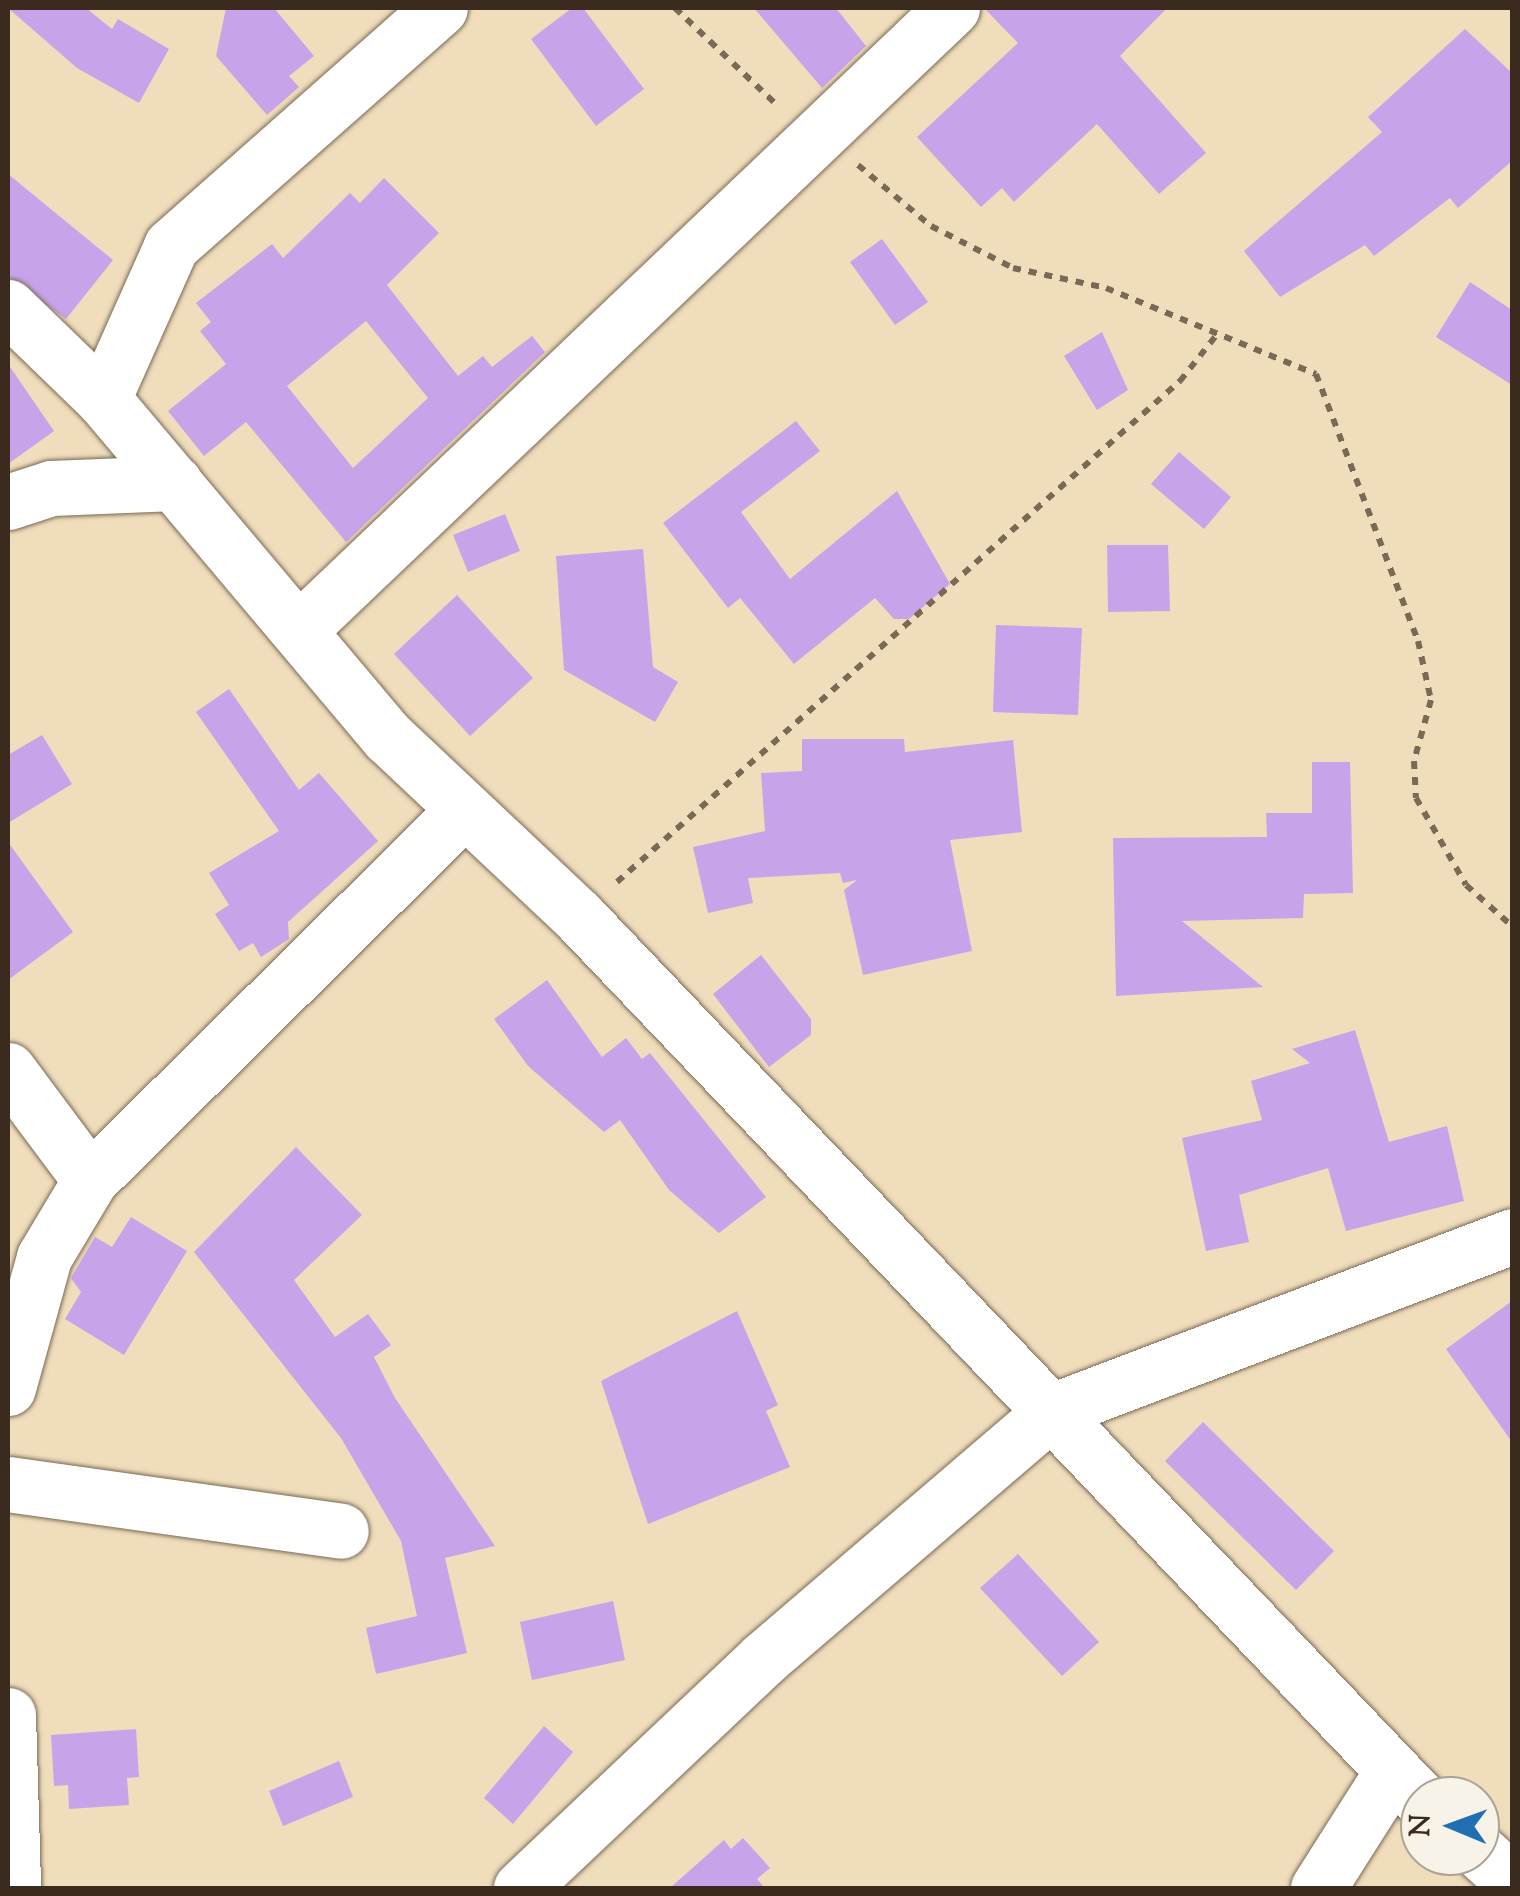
<!DOCTYPE html>
<html>
<head>
<meta charset="utf-8">
<style>
  body { margin:0 }
  #map { position:relative; width:1520px; height:1896px; overflow:hidden; background:#f0ddbc; font-family:"Sorts Mill Goudy",serif }
  div>[style] { position:absolute }
  .building>* { inset:0; background:#c9a3ea }
  .path>* { height:6px; margin-top:-3px; transform-origin:0; background:repeating-linear-gradient(90deg,#7a6955 0 8px,transparent 0 16px) }
  .roads { filter:drop-shadow(0 0 2px #7a6955) drop-shadow(0 0 2px #7a6955) }
  .street>* { height:55px; margin:-27.5px; padding:0 27.5px; transform-origin:27.5px; border-radius:27.5px; background:#fff }
  span { translate:-50% -50%; white-space:nowrap; text-align:center; line-height:1.15; -webkit-text-stroke:8px #f7f3e8; paint-order:stroke }
  .frame { position:absolute; inset:0; border:10px solid #3b2a1e; pointer-events:none }
  .north { position:absolute; left:1400px; top:1776px; width:100px; height:100px; box-sizing:border-box; background:#f7f3e8; border:2px solid #aca397; border-radius:50%; rotate:271deg; font-size:28px; font-weight:700; line-height:40px; text-align:center; color:#3b2a1e }
  .north::after { content:''; display:block; margin:auto; width:35px; height:45px; background:#1f6fb2; clip-path:polygon(50% 0,100% 100%,50% 72%,0 100%) }
</style>
</head>
<body>
<div id="map">
  <div class="building">
    <div style="clip-path:polygon(8px 8px,86px 8px,112px 29px,118px 19px,169px 49px,139px 103px,77px 68px)"></div>
    <div style="clip-path:polygon(226px 8px,274px 8px,314px 56px,289px 76px,299px 87px,267px 115px,216px 56px)"></div>
    <div style="clip-path:polygon(572px 8px,583px 8px,644px 89px,596px 126px,531px 39px)"></div>
    <div style="clip-path:polygon(754px 8px,836px 8px,866px 46px,822px 88px)"></div>
    <div style="clip-path:polygon(984px 8px,1167px 8px,1120px 56px,1206px 153px,1159px 194px,1097px 124px,1014px 202px,1002px 188px,981px 207px,917px 137px,1018px 43px)"></div>
    <div style="clip-path:polygon(1465px 29px,1512px 73px,1512px 161px,1458px 208px,1450px 198px,1374px 256px,1365px 245px,1280px 297px,1244px 251px,1382px 132px,1368px 117px)"></div>
    <div style="clip-path:polygon(8px 174px,113px 260px,66px 319px,8px 277px)"></div>
    <div style="clip-path:polygon(evenodd,384px 178px,439px 233px,387px 285px,458px 376px,483px 356px,492px 367px,532px 336px,545px 352px,346px 542px,246px 422px,204px 456px,168px 411px,226px 364px,200px 331px,211px 322px,196px 303px,272px 244px,283px 258px,350px 193px,360px 203px,384px 178px,366px 321px,428px 398px,353px 468px,287px 386px,366px 321px)"></div>
    <div style="clip-path:polygon(882px 239px,928px 302px,895px 325px,850px 262px)"></div>
    <div style="clip-path:polygon(1470px 282px,1512px 310px,1512px 385px,1436px 337px)"></div>
    <div style="clip-path:polygon(1102px 332px,1128px 390px,1097px 410px,1064px 356px)"></div>
    <div style="clip-path:polygon(8px 364px,54px 431px,8px 464px)"></div>
    <div style="clip-path:polygon(796px 421px,820px 451px,741px 512px,790px 579px,897px 491px,950px 584px,909px 619px,894px 619px,875px 598px,794px 664px,740px 598px,728px 608px,663px 523px)"></div>
    <div style="clip-path:polygon(1179px 452px,1231px 497px,1204px 529px,1151px 484px)"></div>
    <div style="clip-path:polygon(505px 514px,520px 551px,468px 572px,453px 535px)"></div>
    <div style="clip-path:polygon(1107px 545px,1168px 545px,1170px 611px,1108px 612px)"></div>
    <div style="clip-path:polygon(643px 549px,653px 667px,678px 682px,655px 722px,564px 670px,556px 556px)"></div>
    <div style="clip-path:polygon(457px 595px,533px 678px,470px 736px,394px 654px)"></div>
    <div style="clip-path:polygon(996px 625px,1082px 628px,1078px 715px,993px 712px)"></div>
    <div style="clip-path:polygon(229px 689px,299px 790px,319px 773px,378px 841px,288px 922px,289px 939px,261px 957px,253px 943px,239px 951px,215px 914px,229px 905px,209px 873px,279px 831px,196px 712px)"></div>
    <div style="clip-path:polygon(42px 735px,72px 784px,8px 823px,8px 755px)"></div>
    <div style="clip-path:polygon(802px 739px,904px 739px,905px 752px,1013px 740px,1022px 832px,950px 840px,972px 951px,863px 975px,844px 890px,857px 880px,843px 883px,840px 873px,748px 878px,753px 903px,708px 913px,693px 847px,765px 831px,761px 773px,802px 771px)"></div>
    <div style="clip-path:polygon(1312px 762px,1350px 762px,1353px 893px,1304px 894px,1303px 918px,1182px 921px,1263px 987px,1116px 996px,1113px 838px,1267px 837px,1266px 813px,1312px 813px)"></div>
    <div style="clip-path:polygon(8px 842px,73px 932px,8px 980px)"></div>
    <div style="clip-path:polygon(761px 955px,811px 1019px,811px 1035px,769px 1067px,713px 994px)"></div>
    <div style="clip-path:polygon(547px 980px,602px 1057px,626px 1038px,642px 1059px,650px 1053px,766px 1197px,719px 1233px,669px 1190px,620px 1120px,604px 1132px,528px 1066px,494px 1019px)"></div>
    <div style="clip-path:polygon(1355px 1030px,1389px 1142px,1447px 1126px,1464px 1201px,1346px 1231px,1328px 1168px,1239px 1195px,1249px 1242px,1206px 1251px,1182px 1138px,1262px 1120px,1251px 1081px,1310px 1063px,1292px 1049px)"></div>
    <div style="clip-path:polygon(296px 1147px,362px 1215px,294px 1280px,335px 1337px,368px 1314px,391px 1345px,374px 1357px,395px 1398px,495px 1546px,445px 1558px,467px 1653px,376px 1674px,366px 1628px,417px 1616px,401px 1541px,341px 1438px,194px 1252px)"></div>
    <div style="clip-path:polygon(131px 1217px,187px 1251px,124px 1355px,65px 1319px,81px 1292px,71px 1278px,95px 1237px,112px 1247px)"></div>
    <div style="clip-path:polygon(1512px 1301px,1512px 1442px,1446px 1349px)"></div>
    <div style="clip-path:polygon(737px 1311px,778px 1405px,766px 1411px,790px 1467px,648px 1524px,601px 1381px)"></div>
    <div style="clip-path:polygon(1203px 1422px,1334px 1551px,1296px 1590px,1165px 1461px)"></div>
    <div style="clip-path:polygon(1018px 1554px,1099px 1642px,1062px 1676px,980px 1588px)"></div>
    <div style="clip-path:polygon(613px 1601px,625px 1660px,532px 1680px,520px 1622px)"></div>
    <div style="clip-path:polygon(544px 1726px,573px 1752px,513px 1824px,484px 1798px)"></div>
    <div style="clip-path:polygon(136px 1729px,139px 1777px,127px 1778px,129px 1805px,69px 1809px,68px 1785px,54px 1786px,51px 1735px)"></div>
    <div style="clip-path:polygon(339px 1761px,353px 1797px,283px 1826px,269px 1791px)"></div>
    <div style="clip-path:polygon(743px 1838px,770px 1868px,757px 1879px,765px 1888px,670px 1888px,724px 1840px,731px 1849px)"></div>
  </div>
  <div class="path">
    <div style="left:675px;top:8px;width:142px;rotate:43.6deg"></div>
    <div style="left:858px;top:165px;width:95px;rotate:39.9deg"></div>
    <div style="left:931px;top:226px;width:92px;rotate:27.1deg"></div>
    <div style="left:1013px;top:268px;width:95px;rotate:12.1deg"></div>
    <div style="left:1106px;top:288px;width:227px;rotate:22.3deg"></div>
    <div style="left:1316px;top:374px;width:286px;rotate:69.1deg"></div>
    <div style="left:1418px;top:641px;width:60px;rotate:77.6deg"></div>
    <div style="left:1431px;top:700px;width:63px;rotate:105.6deg"></div>
    <div style="left:1414px;top:761px;width:37px;rotate:87deg"></div>
    <div style="left:1416px;top:798px;width:100px;rotate:60.1deg"></div>
    <div style="left:1466px;top:885px;width:62px;rotate:41.7deg"></div>
    <div style="left:617px;top:882px;width:754px;rotate:-41.67deg"></div>
    <div style="left:1180px;top:381px;width:63px;rotate:-51.5deg"></div>
  </div>
  <div class="roads">
    <div class="street">
      <div style="left:8px;top:307px;width:132px;rotate:44.1deg"></div>
      <div style="left:103px;top:399px;width:442px;rotate:49.9deg"></div>
      <div style="left:388px;top:737px;width:261px;rotate:43.3deg"></div>
      <div style="left:578px;top:916px;width:1220px;rotate:46.36deg"></div>
      <div style="left:103px;top:399px;width:167px;rotate:-66deg"></div>
      <div style="left:171px;top:246px;width:359px;rotate:-41.5deg"></div>
      <div style="left:8px;top:502px;width:45px;rotate:-18deg"></div>
      <div style="left:51px;top:488px;width:124px;rotate:-2.3deg"></div>
      <div style="left:301px;top:628px;width:899px;rotate:-43.6deg"></div>
      <div style="left:8px;top:1070px;width:137px;rotate:53.3deg"></div>
      <div style="left:8px;top:1388px;width:136px;rotate:-74.6deg"></div>
      <div style="left:44px;top:1257px;width:90px;rotate:-59.1deg"></div>
      <div style="left:90px;top:1180px;width:526px;rotate:-44.69deg"></div>
      <div style="left:8px;top:1484px;width:336px;rotate:8deg"></div>
      <div style="left:8px;top:1715px;width:173px;rotate:88.3deg"></div>
      <div style="left:1480px;top:1852px;width:43px;rotate:42.2deg"></div>
      <div style="left:521px;top:1888px;width:333px;rotate:-43.4deg"></div>
      <div style="left:763px;top:1659px;width:381px;rotate:-40.6deg"></div>
      <div style="left:1052px;top:1411px;width:492px;rotate:-20.8deg"></div>
      <div style="left:1318px;top:1888px;width:136px;rotate:-57.6deg"></div>
    </div>
  </div>
  <div class="frame"></div>
  <div class="north">N</div>
</div>
</body>
</html>
